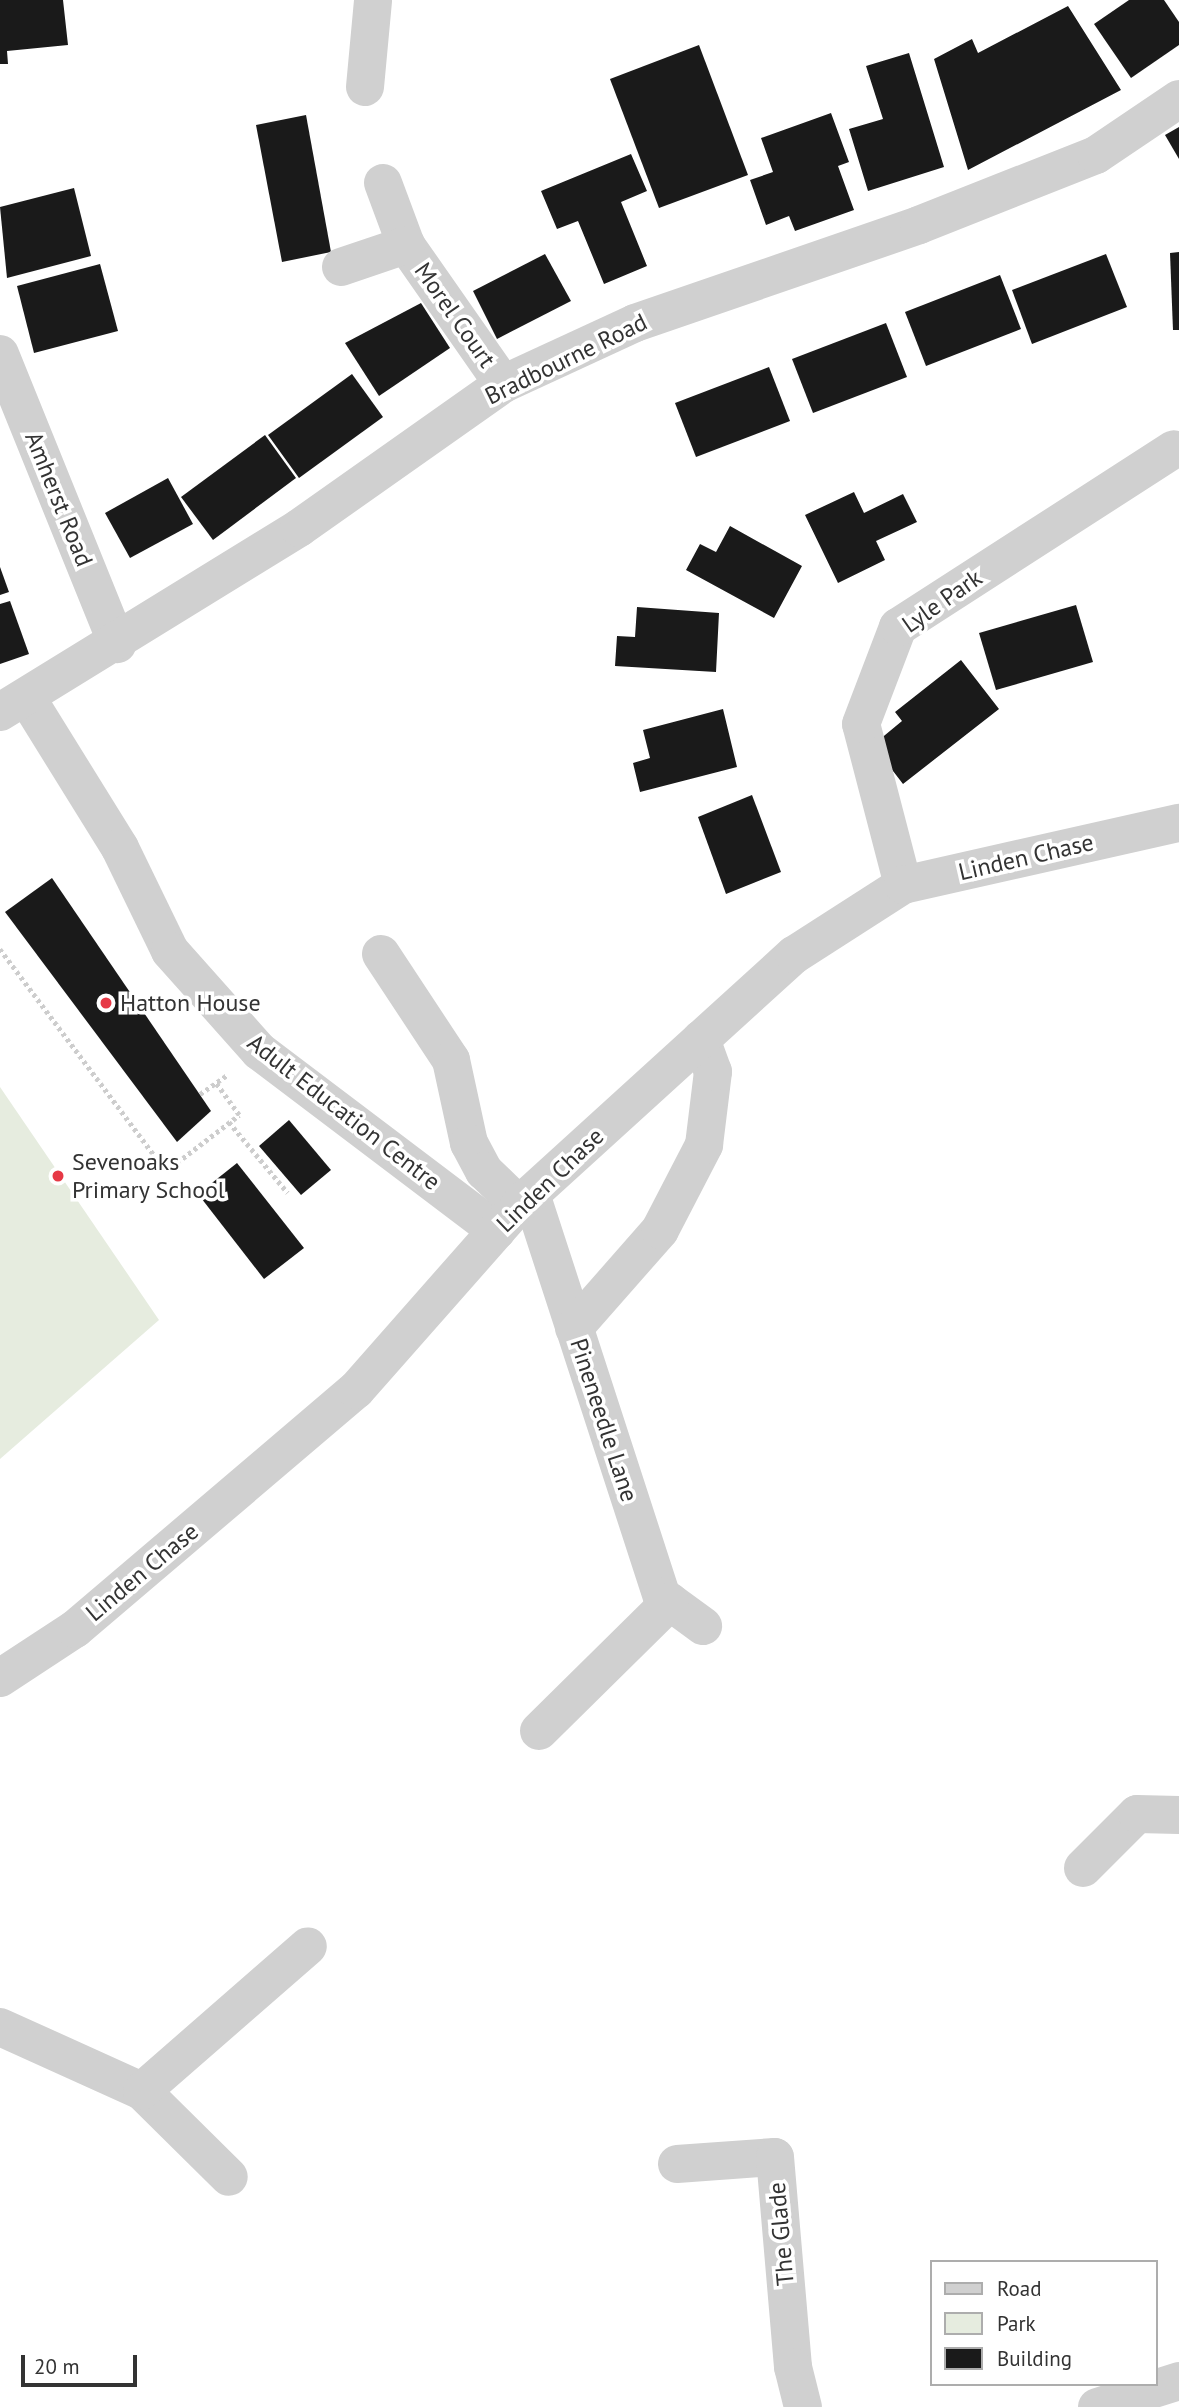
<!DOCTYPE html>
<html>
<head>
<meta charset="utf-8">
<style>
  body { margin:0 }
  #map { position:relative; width:1179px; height:2407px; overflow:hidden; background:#fff; font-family:"PT Sans",sans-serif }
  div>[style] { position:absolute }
  .green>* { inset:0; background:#e6ecdf }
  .building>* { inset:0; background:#1a1a1a }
  .path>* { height:4.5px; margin-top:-2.25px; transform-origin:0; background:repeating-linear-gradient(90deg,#cdcdcd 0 3.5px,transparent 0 7px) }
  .minor>* { height:38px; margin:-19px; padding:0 19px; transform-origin:19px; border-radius:19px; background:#d0d0d0 }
  .dots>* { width:19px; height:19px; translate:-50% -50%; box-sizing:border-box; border:4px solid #fff; border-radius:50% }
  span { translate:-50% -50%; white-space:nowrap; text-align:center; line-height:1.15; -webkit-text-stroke:7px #fff; paint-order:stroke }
  .street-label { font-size:24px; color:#333 }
  .poi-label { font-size:24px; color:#333 }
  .left { translate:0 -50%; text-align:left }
  .legend { position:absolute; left:930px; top:2260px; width:228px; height:126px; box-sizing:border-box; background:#fff; border:2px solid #adadad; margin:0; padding:9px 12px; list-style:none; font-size:21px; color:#333 }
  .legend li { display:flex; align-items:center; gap:14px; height:35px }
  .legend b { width:35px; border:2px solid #adadad }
  .scale { position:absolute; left:21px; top:2355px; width:116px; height:32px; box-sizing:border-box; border:4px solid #333; border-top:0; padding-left:9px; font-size:21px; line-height:24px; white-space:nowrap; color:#333; -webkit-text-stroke:5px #fff; paint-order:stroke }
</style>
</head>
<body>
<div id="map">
  <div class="green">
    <div style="clip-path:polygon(0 1087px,159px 1320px,0 1459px)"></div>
  </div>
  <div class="building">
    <div style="clip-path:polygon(0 0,63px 0,68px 45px,7px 51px,8px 64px,0 64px)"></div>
    <div style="clip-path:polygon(1129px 0,1164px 0,1179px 22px,1179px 45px,1131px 78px,1094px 24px)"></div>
    <div style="clip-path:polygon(1068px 6px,1121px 90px,968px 170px,934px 59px,972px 39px,978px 53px)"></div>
    <div style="clip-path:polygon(699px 45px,748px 175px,659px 208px,610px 79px)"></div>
    <div style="clip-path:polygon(909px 53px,944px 167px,868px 191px,849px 129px,883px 119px,866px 66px)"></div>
    <div style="clip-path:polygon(831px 113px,849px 162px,838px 166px,854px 210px,795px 231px,789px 216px,766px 225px,750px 180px,773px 172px,761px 138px)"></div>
    <div style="clip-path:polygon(306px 115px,331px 252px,282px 262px,256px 125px)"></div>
    <div style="clip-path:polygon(1179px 127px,1179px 159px,1165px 135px)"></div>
    <div style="clip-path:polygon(631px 154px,647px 191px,621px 202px,647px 266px,604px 284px,578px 221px,557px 229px,541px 191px)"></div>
    <div style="clip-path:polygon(74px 188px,91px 256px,7px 278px,0 207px)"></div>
    <div style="clip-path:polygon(1179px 252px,1179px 330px,1173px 330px,1170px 253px)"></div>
    <div style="clip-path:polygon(545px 254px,571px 301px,497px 339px,473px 291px)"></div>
    <div style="clip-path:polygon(1106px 254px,1127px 307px,1032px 344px,1012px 290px)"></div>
    <div style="clip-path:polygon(100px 264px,118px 331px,34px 353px,17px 286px)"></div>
    <div style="clip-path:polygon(1000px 275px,1021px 329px,926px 366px,905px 312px)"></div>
    <div style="clip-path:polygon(421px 303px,450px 348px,379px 396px,345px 343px)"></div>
    <div style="clip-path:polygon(886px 323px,907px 377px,813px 413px,792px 359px)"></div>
    <div style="clip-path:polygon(769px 367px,790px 421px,696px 457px,675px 403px)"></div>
    <div style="clip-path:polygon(352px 374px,383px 417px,299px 478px,268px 435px)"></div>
    <div style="clip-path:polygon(265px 435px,296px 478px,213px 540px,181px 497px)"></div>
    <div style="clip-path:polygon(168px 478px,193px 524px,130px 558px,105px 513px)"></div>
    <div style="clip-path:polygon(854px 492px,864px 513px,903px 494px,917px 522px,876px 541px,885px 560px,838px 583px,805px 515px)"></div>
    <div style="clip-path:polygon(730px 526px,802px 566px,774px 618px,686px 570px,700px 544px,716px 552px)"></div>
    <div style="clip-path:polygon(0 567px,9px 592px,0 595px)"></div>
    <div style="clip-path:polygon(10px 601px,29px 654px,0 664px,0 604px)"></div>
    <div style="clip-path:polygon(1076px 605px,1093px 662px,996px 690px,979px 633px)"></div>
    <div style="clip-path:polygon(637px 607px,719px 613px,716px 672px,615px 666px,617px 636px,635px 637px)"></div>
    <div style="clip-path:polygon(961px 660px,999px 709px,903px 784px,873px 745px,902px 721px,895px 712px)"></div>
    <div style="clip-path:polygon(723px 709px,737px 767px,640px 792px,633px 763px,650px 758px,643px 730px)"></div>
    <div style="clip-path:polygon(752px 795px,781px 872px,726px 894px,698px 817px)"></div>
    <div style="clip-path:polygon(52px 878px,211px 1111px,177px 1142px,5px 912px)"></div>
    <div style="clip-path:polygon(289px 1120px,331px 1170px,301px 1195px,259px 1146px)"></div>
    <div style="clip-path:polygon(237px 1163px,304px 1248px,264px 1279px,198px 1194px)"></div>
  </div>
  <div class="path">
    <div style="left:0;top:949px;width:277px;rotate:53.2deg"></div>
    <div style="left:166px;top:1171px;width:92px;rotate:-37.5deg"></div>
    <div style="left:239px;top:1115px;width:39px;rotate:-126deg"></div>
    <div style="left:200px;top:1094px;width:33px;rotate:-35deg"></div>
    <div style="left:229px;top:1122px;width:92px;rotate:50.3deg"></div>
  </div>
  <div class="minor">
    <div style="left:365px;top:87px;width:87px;rotate:-84.7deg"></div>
    <div style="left:383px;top:183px;width:66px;rotate:69.6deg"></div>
    <div style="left:406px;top:245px;width:169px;rotate:55.1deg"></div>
    <div style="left:341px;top:267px;width:69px;rotate:-18.7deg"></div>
    <div style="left:0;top:354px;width:313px;rotate:68deg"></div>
    <div style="left:27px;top:698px;width:176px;rotate:58.2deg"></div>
    <div style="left:120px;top:848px;width:114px;rotate:64.1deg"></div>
    <div style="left:170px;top:951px;width:134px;rotate:48.3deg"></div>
    <div style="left:259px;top:1051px;width:298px;rotate:37.1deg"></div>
    <div style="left:0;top:712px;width:351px;rotate:-31.6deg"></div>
    <div style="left:299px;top:528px;width:250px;rotate:-35.2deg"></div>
    <div style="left:503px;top:384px;width:145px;rotate:-24.8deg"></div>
    <div style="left:635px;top:323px;width:300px;rotate:-19deg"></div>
    <div style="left:919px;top:225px;width:190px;rotate:-21.6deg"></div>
    <div style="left:1096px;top:155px;width:100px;rotate:-34deg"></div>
    <div style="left:903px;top:885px;width:166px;rotate:-104.6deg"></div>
    <div style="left:861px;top:724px;width:104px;rotate:-69.1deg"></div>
    <div style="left:898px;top:627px;width:328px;rotate:-32.8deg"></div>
    <div style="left:381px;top:954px;width:127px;rotate:56.6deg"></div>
    <div style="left:451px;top:1060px;width:85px;rotate:77.8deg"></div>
    <div style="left:469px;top:1143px;width:32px;rotate:62deg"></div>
    <div style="left:484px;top:1171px;width:49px;rotate:44.2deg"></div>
    <div style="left:531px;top:1194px;width:423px;rotate:72deg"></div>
    <div style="left:662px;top:1596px;width:51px;rotate:36.2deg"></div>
    <div style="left:574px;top:1328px;width:130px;rotate:-48.7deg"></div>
    <div style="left:660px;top:1230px;width:96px;rotate:-62.6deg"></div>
    <div style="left:704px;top:1145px;width:74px;rotate:-83deg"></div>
    <div style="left:713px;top:1072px;width:35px;rotate:-110deg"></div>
    <div style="left:0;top:1678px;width:90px;rotate:-33.2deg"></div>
    <div style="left:75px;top:1629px;width:369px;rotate:-40.4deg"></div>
    <div style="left:356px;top:1390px;width:247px;rotate:-48.6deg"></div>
    <div style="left:519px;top:1205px;width:372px;rotate:-42.3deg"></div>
    <div style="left:794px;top:955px;width:130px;rotate:-32.7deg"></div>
    <div style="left:903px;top:885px;width:283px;rotate:-12.7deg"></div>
    <div style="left:539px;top:1731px;width:184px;rotate:-44.6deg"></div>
    <div style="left:1083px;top:1868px;width:76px;rotate:-45deg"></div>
    <div style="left:1137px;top:1814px;width:42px;rotate:1.4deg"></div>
    <div style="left:0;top:2027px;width:156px;rotate:24.3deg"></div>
    <div style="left:142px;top:2091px;width:122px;rotate:44.7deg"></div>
    <div style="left:142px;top:2091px;width:220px;rotate:-41.1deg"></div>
    <div style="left:677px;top:2164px;width:98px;rotate:-4.1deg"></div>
    <div style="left:775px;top:2157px;width:211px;rotate:85.1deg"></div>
    <div style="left:793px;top:2367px;width:41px;rotate:76deg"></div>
    <div style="left:1097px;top:2407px;width:86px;rotate:-17.6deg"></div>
  </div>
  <div class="dots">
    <div style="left:106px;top:1003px;background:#e63946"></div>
    <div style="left:58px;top:1176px;background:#e63946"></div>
  </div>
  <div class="street-label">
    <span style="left:455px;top:315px;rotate:55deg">Morel Court</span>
    <span style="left:566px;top:359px;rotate:-26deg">Bradbourne Road</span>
    <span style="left:59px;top:499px;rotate:68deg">Amherst Road</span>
    <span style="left:942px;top:601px;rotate:-35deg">Lyle Park</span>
    <span style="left:1026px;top:857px;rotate:-13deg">Linden Chase</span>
    <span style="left:344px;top:1112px;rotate:38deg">Adult Education Centre</span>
    <span style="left:550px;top:1180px;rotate:-44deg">Linden Chase</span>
    <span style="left:604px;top:1420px;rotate:72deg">Pineneedle Lane</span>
    <span style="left:142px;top:1572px;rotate:-40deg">Linden Chase</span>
    <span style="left:781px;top:2234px;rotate:-95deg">The Glade</span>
  </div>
  <div class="poi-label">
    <span class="left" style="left:120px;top:1003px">Hatton House</span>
    <span class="left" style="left:72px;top:1176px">Sevenoaks<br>Primary School</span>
  </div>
  <ul class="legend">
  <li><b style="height:9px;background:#d0d0d0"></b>Road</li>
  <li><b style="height:19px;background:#e6ecdf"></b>Park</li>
  <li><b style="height:19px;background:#1a1a1a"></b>Building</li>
  </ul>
  <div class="scale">20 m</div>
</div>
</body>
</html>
